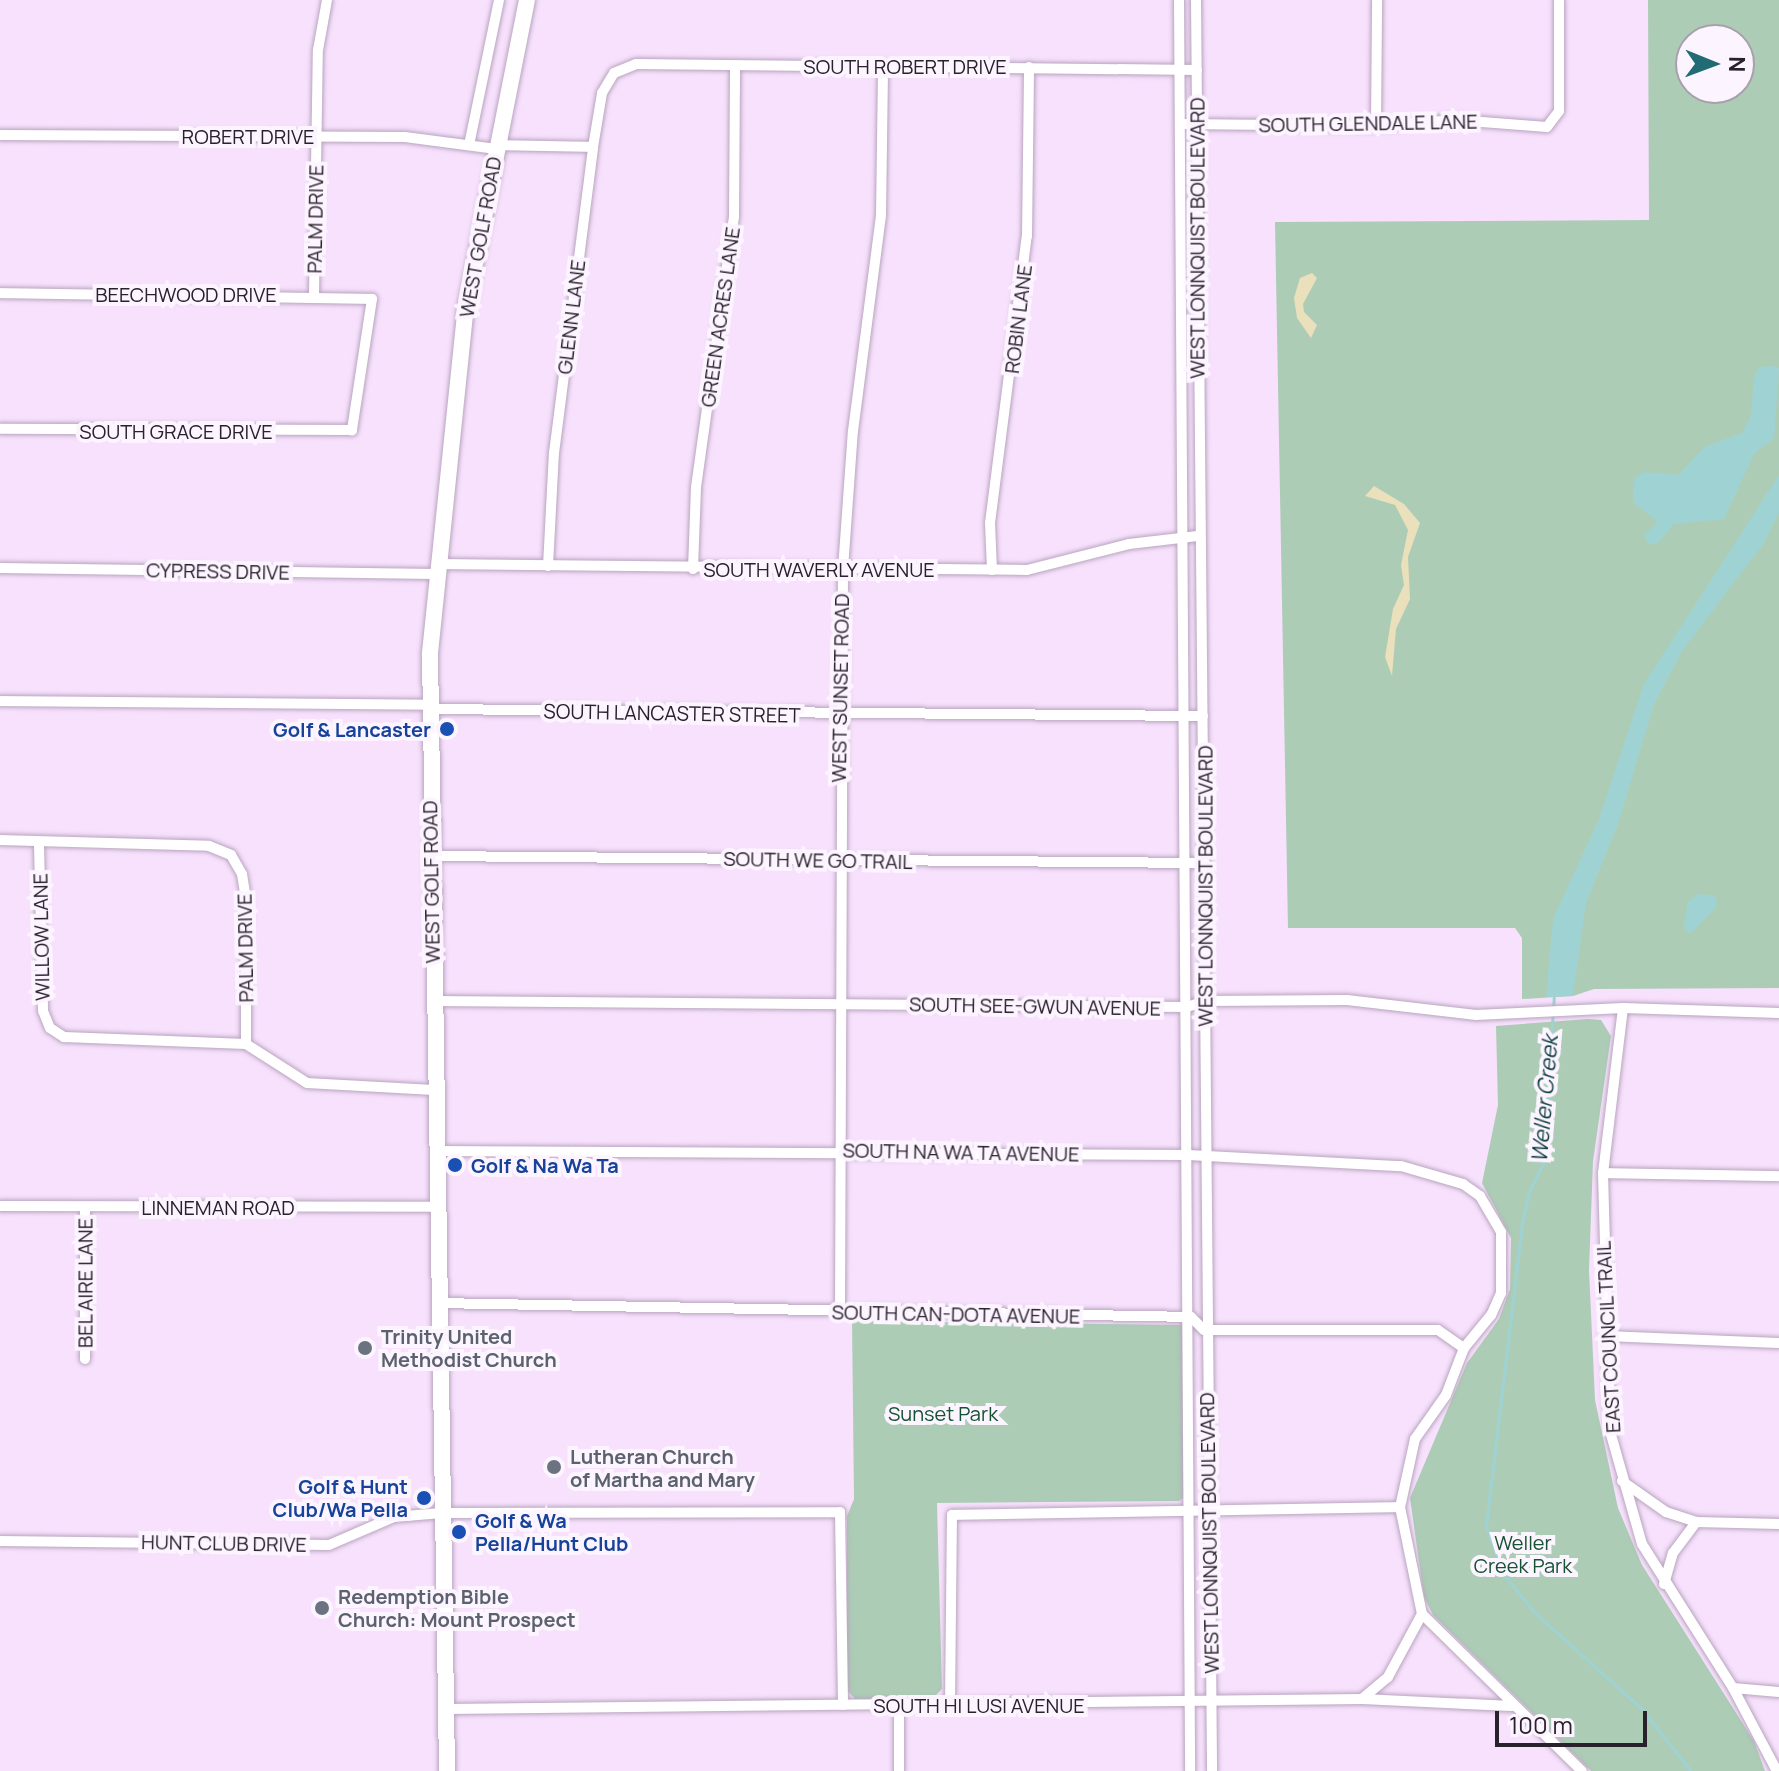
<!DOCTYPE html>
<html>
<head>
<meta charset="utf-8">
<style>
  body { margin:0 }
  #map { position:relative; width:1779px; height:1771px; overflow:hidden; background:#f7e1fd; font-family:Manrope,sans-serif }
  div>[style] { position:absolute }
  .green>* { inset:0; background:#acccb6 }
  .sand>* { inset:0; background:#eae0bb }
  .water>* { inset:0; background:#9fd3d3 }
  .stream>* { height:3px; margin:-1.5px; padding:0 1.5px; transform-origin:1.5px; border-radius:1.5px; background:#9fd3d3 }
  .roads { filter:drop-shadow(0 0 2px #b9a5bf) drop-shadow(0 0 2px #b9a5bf) }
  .minor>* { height:10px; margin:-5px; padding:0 5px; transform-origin:5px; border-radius:5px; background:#fff }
  .primary>* { height:16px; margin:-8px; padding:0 8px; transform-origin:8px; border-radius:8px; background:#fff }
  .dots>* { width:22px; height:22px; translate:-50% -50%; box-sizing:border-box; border:4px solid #fcf4ff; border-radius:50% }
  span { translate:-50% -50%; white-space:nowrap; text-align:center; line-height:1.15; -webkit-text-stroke:8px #fcf4ff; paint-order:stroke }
  .street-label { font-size:20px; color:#29212b }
  .transit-label { font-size:20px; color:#164399; font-weight:700 }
  .right { translate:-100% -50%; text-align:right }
  .left { translate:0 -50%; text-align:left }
  .worship-label { font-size:20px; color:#5b616d; font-weight:700 }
  .park-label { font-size:20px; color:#165332 }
  .water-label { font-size:22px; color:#0e3f40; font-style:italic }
  .north { position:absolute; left:1675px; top:24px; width:80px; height:80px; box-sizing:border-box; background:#fcf4ff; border:2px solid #a8a0aa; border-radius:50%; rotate:91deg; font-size:22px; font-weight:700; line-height:32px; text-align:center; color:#29212b }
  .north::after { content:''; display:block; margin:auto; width:28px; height:36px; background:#216b74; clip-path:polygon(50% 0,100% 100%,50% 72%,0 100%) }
  .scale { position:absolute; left:1495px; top:1711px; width:152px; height:36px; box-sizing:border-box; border:4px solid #29212b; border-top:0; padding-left:10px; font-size:24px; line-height:28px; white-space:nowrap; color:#29212b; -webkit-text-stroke:6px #fcf4ff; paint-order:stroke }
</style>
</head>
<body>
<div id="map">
  <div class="green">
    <div style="clip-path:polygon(evenodd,1648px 0,1779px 0,1779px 988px,1594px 989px,1573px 996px,1522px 999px,1522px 938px,1515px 928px,1288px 928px,1275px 222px,1649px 220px,1648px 0,1691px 40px,1739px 40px,1739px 88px,1691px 88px,1691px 40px)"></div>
    <div style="clip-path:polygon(1588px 1019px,1601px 1020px,1611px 1036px,1593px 1161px,1589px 1270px,1595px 1400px,1618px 1508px,1642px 1565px,1754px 1741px,1765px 1771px,1591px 1771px,1433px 1615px,1424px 1597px,1410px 1498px,1467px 1363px,1499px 1319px,1510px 1289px,1511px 1238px,1482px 1183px,1498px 1105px,1496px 1026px)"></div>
    <div style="clip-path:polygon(852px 1321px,1185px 1325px,1186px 1496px,1179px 1501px,937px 1503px,942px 1689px,932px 1699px,855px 1699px,847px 1690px,847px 1516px,854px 1499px)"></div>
  </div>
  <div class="sand">
    <div style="clip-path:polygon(1312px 273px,1317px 278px,1303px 304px,1304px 312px,1317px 325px,1311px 338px,1297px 318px,1294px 298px,1300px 278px)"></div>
    <div style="clip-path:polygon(1374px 486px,1404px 504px,1420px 523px,1408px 557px,1410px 599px,1396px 629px,1392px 676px,1385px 657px,1393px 609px,1404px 585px,1401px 565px,1408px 530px,1395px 505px,1365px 496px)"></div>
  </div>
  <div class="water">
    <div style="clip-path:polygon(1773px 366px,1779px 368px,1774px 438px,1754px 454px,1724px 519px,1674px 524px,1658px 543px,1648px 544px,1644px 535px,1658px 522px,1633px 502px,1634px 479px,1644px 472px,1678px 475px,1706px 446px,1742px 433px,1751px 416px,1754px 377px,1759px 367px)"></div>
    <div style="clip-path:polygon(1779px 475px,1779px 512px,1764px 543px,1682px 651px,1654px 704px,1618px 824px,1586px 903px,1573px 996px,1546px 997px,1553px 919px,1599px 819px,1644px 684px)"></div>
    <div style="clip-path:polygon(1698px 894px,1715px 896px,1717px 906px,1690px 934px,1684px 927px,1688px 902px)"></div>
  </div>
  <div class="stream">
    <div style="left:1554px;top:994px;width:169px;rotate:93.7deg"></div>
    <div style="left:1543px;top:1163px;width:34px;rotate:116deg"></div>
    <div style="left:1528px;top:1194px;width:31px;rotate:101deg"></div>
    <div style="left:1522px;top:1224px;width:305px;rotate:96.8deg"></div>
    <div style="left:1486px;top:1527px;width:53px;rotate:68.8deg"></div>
    <div style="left:1505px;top:1576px;width:46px;rotate:51.1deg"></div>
    <div style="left:1534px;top:1612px;width:145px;rotate:41.9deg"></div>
    <div style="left:1642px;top:1709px;width:79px;rotate:51.7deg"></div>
  </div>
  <div class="roads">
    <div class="minor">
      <div style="left:1179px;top:0;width:1771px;rotate:89.64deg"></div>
      <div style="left:1196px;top:0;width:1771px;rotate:89.48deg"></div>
      <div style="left:1180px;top:124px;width:196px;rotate:0.6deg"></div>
      <div style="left:1376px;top:126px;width:80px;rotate:-4.3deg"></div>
      <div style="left:1456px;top:120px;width:91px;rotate:4.4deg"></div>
      <div style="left:1547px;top:127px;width:20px;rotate:-53deg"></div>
      <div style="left:1559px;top:111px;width:111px;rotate:-90deg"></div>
      <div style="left:1376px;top:126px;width:126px;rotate:-89.5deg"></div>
      <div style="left:0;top:135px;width:405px;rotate:0.3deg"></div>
      <div style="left:405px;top:137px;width:92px;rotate:7.5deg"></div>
      <div style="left:469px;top:145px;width:148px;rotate:-78.3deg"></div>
      <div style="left:497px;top:145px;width:96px;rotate:1.2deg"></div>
      <div style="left:0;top:293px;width:372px;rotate:0.9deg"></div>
      <div style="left:372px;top:299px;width:133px;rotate:98.7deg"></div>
      <div style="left:352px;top:430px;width:352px;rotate:-179.8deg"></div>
      <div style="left:314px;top:295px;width:245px;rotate:-89.1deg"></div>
      <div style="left:318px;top:50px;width:51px;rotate:-79.8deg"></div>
      <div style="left:437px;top:564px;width:590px;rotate:0.58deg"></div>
      <div style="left:1027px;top:570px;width:105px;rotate:-14.3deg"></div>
      <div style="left:1129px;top:544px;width:69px;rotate:-6.6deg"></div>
      <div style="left:548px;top:566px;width:113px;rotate:-87deg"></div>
      <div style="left:554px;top:453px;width:308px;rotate:-82.7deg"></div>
      <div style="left:593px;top:147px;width:55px;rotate:-80.5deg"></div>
      <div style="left:602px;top:93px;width:23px;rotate:-59deg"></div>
      <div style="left:614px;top:73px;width:24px;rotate:-22deg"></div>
      <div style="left:636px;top:64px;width:561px;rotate:0.61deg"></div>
      <div style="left:0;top:568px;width:436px;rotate:0.8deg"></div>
      <div style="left:693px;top:569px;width:82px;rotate:-87.9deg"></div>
      <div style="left:696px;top:487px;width:273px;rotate:-82deg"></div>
      <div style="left:734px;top:217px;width:152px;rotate:-89.6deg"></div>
      <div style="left:992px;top:570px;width:47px;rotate:-92.4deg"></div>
      <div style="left:990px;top:523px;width:289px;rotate:-82.7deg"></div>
      <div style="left:1027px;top:236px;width:169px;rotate:-89.3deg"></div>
      <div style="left:0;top:701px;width:429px;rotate:0.5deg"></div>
      <div style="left:428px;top:709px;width:775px;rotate:0.52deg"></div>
      <div style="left:0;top:840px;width:209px;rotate:1.6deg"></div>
      <div style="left:209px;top:846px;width:24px;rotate:22deg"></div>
      <div style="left:231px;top:855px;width:22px;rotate:60deg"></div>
      <div style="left:242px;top:874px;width:25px;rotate:81deg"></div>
      <div style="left:246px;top:899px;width:145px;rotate:90deg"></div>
      <div style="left:39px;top:845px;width:166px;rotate:88.6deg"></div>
      <div style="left:43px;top:1011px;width:18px;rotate:68deg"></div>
      <div style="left:50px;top:1028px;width:17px;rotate:33deg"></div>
      <div style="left:64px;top:1037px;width:182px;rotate:2.2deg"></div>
      <div style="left:246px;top:1044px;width:72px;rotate:32.6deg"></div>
      <div style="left:307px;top:1083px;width:127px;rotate:3.2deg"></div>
      <div style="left:431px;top:856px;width:774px;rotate:0.52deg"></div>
      <div style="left:432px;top:1001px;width:755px;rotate:0.46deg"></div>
      <div style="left:1187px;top:1007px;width:19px;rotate:-18deg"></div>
      <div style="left:1205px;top:1001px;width:142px;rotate:-0.4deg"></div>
      <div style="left:1347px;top:1000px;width:130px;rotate:6.6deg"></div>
      <div style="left:1476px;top:1015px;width:147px;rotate:-2.7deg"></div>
      <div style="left:1623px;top:1008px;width:156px;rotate:1.8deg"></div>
      <div style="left:1623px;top:1008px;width:166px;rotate:96.9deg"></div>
      <div style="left:1603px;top:1173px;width:258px;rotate:88.4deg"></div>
      <div style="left:1610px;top:1431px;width:117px;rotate:74.2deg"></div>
      <div style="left:1642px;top:1544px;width:170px;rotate:57.7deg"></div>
      <div style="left:1733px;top:1688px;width:94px;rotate:62.1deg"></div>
      <div style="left:435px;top:1151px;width:753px;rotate:0.3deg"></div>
      <div style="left:1188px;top:1155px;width:213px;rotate:3deg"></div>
      <div style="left:1401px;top:1166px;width:65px;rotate:16.2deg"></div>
      <div style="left:1463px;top:1184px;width:21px;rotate:35deg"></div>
      <div style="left:1480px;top:1196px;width:42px;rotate:59.7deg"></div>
      <div style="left:1501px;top:1232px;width:61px;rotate:90deg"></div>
      <div style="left:1501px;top:1293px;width:24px;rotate:114deg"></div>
      <div style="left:1491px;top:1315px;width:43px;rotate:129.3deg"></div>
      <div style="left:1464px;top:1348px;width:50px;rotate:111deg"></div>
      <div style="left:1446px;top:1395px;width:54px;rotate:125.2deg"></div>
      <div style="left:1415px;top:1439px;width:70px;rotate:102.4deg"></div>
      <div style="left:1400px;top:1507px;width:109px;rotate:78.4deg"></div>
      <div style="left:1422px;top:1614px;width:72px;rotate:118.4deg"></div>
      <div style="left:1388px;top:1677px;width:34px;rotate:140deg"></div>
      <div style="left:1603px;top:1173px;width:176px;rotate:1deg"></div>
      <div style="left:0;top:1206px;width:435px;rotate:0.1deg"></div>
      <div style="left:437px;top:1303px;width:754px;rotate:1.06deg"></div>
      <div style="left:1191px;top:1317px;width:18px;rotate:45deg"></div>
      <div style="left:1204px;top:1330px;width:234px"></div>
      <div style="left:1438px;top:1330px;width:32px;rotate:35deg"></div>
      <div style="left:840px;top:1312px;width:743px;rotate:-89.77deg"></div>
      <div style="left:843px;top:569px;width:138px;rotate:-85.9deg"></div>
      <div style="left:853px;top:431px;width:218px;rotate:-82.6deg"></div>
      <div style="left:881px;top:215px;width:149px;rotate:-89.2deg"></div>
      <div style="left:1605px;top:1336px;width:174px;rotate:2.3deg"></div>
      <div style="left:85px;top:1359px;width:152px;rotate:-90deg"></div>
      <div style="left:1622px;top:1481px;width:54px;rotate:35.2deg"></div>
      <div style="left:1666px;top:1512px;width:32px;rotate:18deg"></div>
      <div style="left:1696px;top:1522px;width:83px;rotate:1.4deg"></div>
      <div style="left:0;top:1541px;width:329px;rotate:0.7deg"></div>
      <div style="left:329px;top:1545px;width:71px;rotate:-23.3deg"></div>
      <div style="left:394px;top:1517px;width:48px;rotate:-4.8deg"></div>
      <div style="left:442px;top:1513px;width:398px;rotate:-0.1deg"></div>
      <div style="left:840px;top:1512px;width:193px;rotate:89.1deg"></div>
      <div style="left:1664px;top:1584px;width:32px;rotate:-74deg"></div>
      <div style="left:1673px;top:1553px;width:39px;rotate:-53deg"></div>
      <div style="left:1422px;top:1614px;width:224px;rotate:44.5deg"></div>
      <div style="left:1733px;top:1688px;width:46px;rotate:5deg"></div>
      <div style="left:950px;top:1704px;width:189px;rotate:-89.4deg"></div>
      <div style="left:952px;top:1515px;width:448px;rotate:-1deg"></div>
      <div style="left:446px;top:1709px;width:916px;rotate:-0.63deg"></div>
      <div style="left:1362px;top:1699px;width:150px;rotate:2.7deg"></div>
      <div style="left:899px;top:1771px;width:67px;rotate:-90deg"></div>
    </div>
    <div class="primary">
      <div style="left:447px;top:1771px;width:1118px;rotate:-90.87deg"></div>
      <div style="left:430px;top:653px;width:342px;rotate:-84.1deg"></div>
      <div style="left:465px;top:313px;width:319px;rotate:-78.8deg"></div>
    </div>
  </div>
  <div class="dots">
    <div style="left:447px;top:729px;background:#1a4fb4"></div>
    <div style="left:455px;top:1165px;background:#1a4fb4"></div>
    <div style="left:365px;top:1348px;background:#6b7280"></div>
    <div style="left:554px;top:1467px;background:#6b7280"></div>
    <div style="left:424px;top:1498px;background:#1a4fb4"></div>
    <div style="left:459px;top:1532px;background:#1a4fb4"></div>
    <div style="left:322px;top:1608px;background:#6b7280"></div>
  </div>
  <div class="street-label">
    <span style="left:905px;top:66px">SOUTH ROBERT DRIVE</span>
    <span style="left:1368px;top:123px;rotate:-1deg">SOUTH GLENDALE LANE</span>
    <span style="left:248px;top:136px">ROBERT DRIVE</span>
    <span style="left:315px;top:219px;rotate:-89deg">PALM DRIVE</span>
    <span style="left:480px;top:237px;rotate:-80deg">WEST GOLF ROAD</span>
    <span style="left:1197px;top:238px;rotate:-90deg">WEST LONNQUIST BOULEVARD</span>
    <span style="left:186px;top:294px">BEECHWOOD DRIVE</span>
    <span style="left:571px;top:317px;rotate:-83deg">GLENN LANE</span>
    <span style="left:720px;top:317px;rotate:-82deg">GREEN ACRES LANE</span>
    <span style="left:1018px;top:319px;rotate:-83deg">ROBIN LANE</span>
    <span style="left:176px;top:431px">SOUTH GRACE DRIVE</span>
    <span style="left:819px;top:569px">SOUTH WAVERLY AVENUE</span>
    <span style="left:218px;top:571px;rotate:1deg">CYPRESS DRIVE</span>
    <span style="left:840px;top:688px;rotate:-89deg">WEST SUNSET ROAD</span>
    <span style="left:672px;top:713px;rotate:1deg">SOUTH LANCASTER STREET</span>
    <span style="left:818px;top:860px;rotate:1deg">SOUTH WE GO TRAIL</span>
    <span style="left:431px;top:882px;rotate:-91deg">WEST GOLF ROAD</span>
    <span style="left:1205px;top:886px;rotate:-90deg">WEST LONNQUIST BOULEVARD</span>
    <span style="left:41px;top:937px;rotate:-91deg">WILLOW LANE</span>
    <span style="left:245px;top:948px;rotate:-91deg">PALM DRIVE</span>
    <span style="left:1035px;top:1006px;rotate:1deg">SOUTH SEE-GWUN AVENUE</span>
    <span style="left:961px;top:1152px;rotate:1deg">SOUTH NA WA TA AVENUE</span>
    <span style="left:218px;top:1207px">LINNEMAN ROAD</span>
    <span style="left:85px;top:1283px;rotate:-90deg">BEL AIRE LANE</span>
    <span style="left:956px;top:1314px;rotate:1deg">SOUTH CAN-DOTA AVENUE</span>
    <span style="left:1608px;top:1337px;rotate:-93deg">EAST COUNCIL TRAIL</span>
    <span style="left:1209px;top:1533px;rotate:-91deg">WEST LONNQUIST BOULEVARD</span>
    <span style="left:224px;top:1543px;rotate:1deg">HUNT CLUB DRIVE</span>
    <span style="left:979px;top:1705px">SOUTH HI LUSI AVENUE</span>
  </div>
  <div class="transit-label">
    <span class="right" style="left:431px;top:729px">Golf &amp; Lancaster</span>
    <span class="left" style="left:471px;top:1165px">Golf &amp; Na Wa Ta</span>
    <span class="right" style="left:408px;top:1498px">Golf &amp; Hunt<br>Club/Wa Pella</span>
    <span class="left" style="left:475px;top:1532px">Golf &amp; Wa<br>Pella/Hunt Club</span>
  </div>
  <div class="worship-label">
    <span class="left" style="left:381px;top:1348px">Trinity United<br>Methodist Church</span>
    <span class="left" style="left:570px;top:1468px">Lutheran Church<br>of Martha and Mary</span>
    <span class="left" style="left:338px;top:1608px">Redemption Bible<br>Church: Mount Prospect</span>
  </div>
  <div class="park-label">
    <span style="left:943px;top:1413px">Sunset Park</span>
    <span style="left:1523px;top:1554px">Weller<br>Creek Park</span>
  </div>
  <div class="water-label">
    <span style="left:1545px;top:1099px;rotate:-85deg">Weller Creek</span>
  </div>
  <div class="north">N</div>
  <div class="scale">100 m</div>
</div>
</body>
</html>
